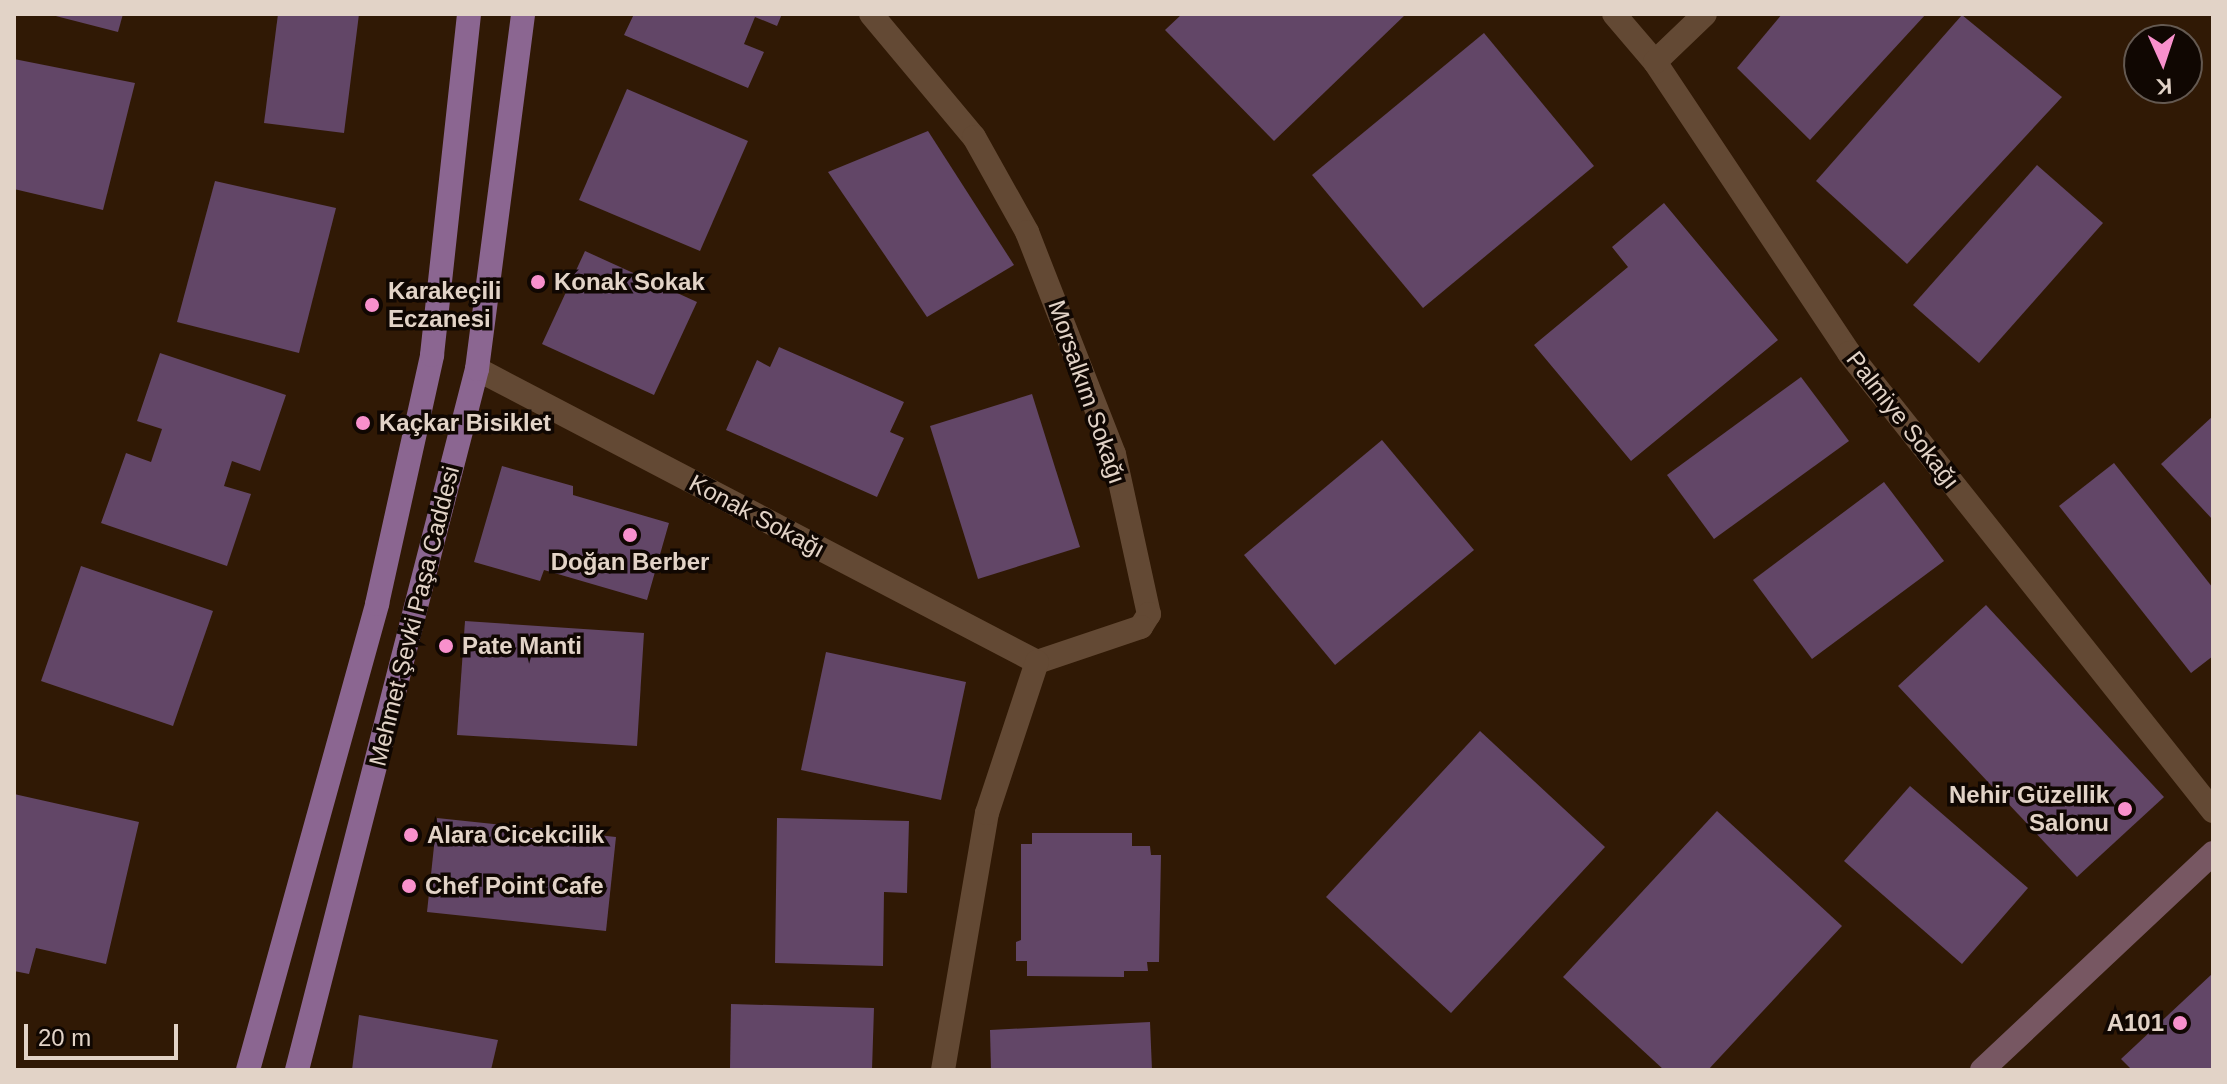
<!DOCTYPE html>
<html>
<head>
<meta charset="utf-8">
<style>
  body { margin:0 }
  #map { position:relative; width:2227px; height:1084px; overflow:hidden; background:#301905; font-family:Helvetica,sans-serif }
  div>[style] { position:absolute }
  .building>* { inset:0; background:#624667 }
  .street>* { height:24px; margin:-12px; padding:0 12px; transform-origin:12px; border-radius:12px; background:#634934 }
  .secondary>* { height:24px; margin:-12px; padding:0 12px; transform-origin:12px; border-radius:12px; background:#775762 }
  .primary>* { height:24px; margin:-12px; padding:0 12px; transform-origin:12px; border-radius:12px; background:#8b6691 }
  .dots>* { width:22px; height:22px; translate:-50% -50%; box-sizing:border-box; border:4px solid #100702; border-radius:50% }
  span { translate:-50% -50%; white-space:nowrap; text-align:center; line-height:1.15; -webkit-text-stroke:7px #100702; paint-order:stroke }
  .poi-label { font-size:24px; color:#e2d3c7; font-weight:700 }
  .left { translate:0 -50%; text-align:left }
  .right { translate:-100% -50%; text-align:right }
  .street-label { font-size:24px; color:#e2d3c7 }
  .frame { position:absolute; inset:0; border:16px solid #e2d3c7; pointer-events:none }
  .north { position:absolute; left:2123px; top:24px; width:80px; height:80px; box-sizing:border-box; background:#100702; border:2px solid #645951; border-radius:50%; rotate:177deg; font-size:22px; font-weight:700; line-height:32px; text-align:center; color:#e2d3c7 }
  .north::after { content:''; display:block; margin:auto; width:28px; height:36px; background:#f890cc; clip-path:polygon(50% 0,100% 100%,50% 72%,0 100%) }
  .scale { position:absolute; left:24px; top:1024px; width:154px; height:36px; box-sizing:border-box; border:4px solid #e2d3c7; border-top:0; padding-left:10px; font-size:24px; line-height:28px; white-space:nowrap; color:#e2d3c7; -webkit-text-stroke:6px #100702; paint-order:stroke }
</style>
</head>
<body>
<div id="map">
  <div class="building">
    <div style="clip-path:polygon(48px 14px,123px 14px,118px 32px)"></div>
    <div style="clip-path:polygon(278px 14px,359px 14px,344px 133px,264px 123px)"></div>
    <div style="clip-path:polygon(634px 14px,782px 14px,777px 26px,755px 17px,744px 44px,764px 52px,748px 88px,624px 35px)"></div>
    <div style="clip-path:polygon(1182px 14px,1406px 14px,1274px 141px,1165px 30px)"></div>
    <div style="clip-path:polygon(1782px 14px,1926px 14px,1810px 140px,1737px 68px)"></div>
    <div style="clip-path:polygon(1962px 15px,2062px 97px,1907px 264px,1816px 181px)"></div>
    <div style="clip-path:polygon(1484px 33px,1594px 166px,1423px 308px,1312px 175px)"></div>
    <div style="clip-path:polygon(14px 59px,135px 83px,103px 210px,14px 189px)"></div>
    <div style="clip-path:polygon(627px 89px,748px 141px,700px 251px,579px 200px)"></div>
    <div style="clip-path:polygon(928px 131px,1014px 265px,927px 317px,828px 172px)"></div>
    <div style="clip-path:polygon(2037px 165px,2103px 223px,1979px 363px,1913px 305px)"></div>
    <div style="clip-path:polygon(215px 181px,336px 208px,299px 353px,177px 322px)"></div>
    <div style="clip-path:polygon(1664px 203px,1778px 340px,1631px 461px,1534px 345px,1628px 267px,1612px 247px)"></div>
    <div style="clip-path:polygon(585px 251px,697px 302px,654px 395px,542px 344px)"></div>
    <div style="clip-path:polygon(779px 347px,904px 402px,890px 432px,904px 438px,877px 497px,726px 430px,757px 360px,770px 367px)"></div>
    <div style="clip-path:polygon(160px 353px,286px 395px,260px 471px,232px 461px,224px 486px,251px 494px,227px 566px,101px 523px,126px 453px,151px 462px,162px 429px,137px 421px)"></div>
    <div style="clip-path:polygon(1801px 377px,1849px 441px,1714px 539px,1667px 475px)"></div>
    <div style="clip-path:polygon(1032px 394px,1080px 547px,978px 579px,930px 426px)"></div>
    <div style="clip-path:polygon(2213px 416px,2213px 520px,2161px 464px)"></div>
    <div style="clip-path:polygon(1382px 440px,1474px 550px,1335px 665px,1244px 555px)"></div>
    <div style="clip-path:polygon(2114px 463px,2213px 588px,2213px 656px,2191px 673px,2059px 506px)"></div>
    <div style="clip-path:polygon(502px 466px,573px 486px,573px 495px,669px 523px,647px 600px,544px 570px,540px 581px,474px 562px)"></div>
    <div style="clip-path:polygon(1884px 482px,1944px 561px,1812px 659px,1753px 580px)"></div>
    <div style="clip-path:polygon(81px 566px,213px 611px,173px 726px,41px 681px)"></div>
    <div style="clip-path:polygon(1986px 605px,2164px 797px,2077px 877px,1898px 686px)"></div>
    <div style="clip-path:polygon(465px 621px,644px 633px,637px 746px,457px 735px)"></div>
    <div style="clip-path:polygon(826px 652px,966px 682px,941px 800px,801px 770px)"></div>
    <div style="clip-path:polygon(1480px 731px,1605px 847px,1451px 1013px,1326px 897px)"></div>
    <div style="clip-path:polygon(1910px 786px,2028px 888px,1962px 964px,1844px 861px)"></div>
    <div style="clip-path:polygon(14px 794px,139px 822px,106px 964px,36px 948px,29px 974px,14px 971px)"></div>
    <div style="clip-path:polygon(1717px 811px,1842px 926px,1708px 1070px,1664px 1070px,1563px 977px)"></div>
    <div style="clip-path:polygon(437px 818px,616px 837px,606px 931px,427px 912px)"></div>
    <div style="clip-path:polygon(777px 818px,909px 821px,907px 893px,884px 892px,883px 966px,775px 963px)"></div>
    <div style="clip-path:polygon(1032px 833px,1132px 833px,1132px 846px,1150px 846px,1151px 855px,1161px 855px,1159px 962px,1147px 962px,1148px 971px,1124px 971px,1124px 977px,1027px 976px,1027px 961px,1016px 961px,1016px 942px,1021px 940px,1021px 844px,1032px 844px)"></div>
    <div style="clip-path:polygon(2213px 973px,2213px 1070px,2132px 1070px,2121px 1059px)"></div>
    <div style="clip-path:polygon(731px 1004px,874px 1008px,872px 1070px,730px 1070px)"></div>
    <div style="clip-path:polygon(359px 1015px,498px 1040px,491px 1070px,352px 1070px)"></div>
    <div style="clip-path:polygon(1150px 1022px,1152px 1070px,991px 1070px,990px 1030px)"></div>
  </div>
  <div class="street">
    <div style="left:871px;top:14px;width:160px;rotate:50.1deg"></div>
    <div style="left:974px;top:137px;width:109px;rotate:60.8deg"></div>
    <div style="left:1027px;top:232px;width:238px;rotate:68.6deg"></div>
    <div style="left:1114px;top:454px;width:164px;rotate:77.7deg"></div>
    <div style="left:1149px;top:614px;width:15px;rotate:122deg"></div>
    <div style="left:1141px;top:627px;width:110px;rotate:161.4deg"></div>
    <div style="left:1614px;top:14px;width:63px;rotate:49.5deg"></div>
    <div style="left:1655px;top:62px;width:350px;rotate:56.3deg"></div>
    <div style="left:1849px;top:353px;width:585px;rotate:51.52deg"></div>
    <div style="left:1655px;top:62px;width:69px;rotate:-43.8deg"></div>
    <div style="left:477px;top:369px;width:632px;rotate:27.62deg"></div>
    <div style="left:943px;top:1070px;width:261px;rotate:-80.3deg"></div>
    <div style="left:987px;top:813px;width:159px;rotate:-71.7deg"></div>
  </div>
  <div class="secondary">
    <div style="left:1982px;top:1070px;width:317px;rotate:-43.2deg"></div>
  </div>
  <div class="primary">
    <div style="left:248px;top:1070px;width:484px;rotate:-74.5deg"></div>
    <div style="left:377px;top:604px;width:255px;rotate:-77.5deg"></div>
    <div style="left:432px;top:355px;width:343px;rotate:-83.8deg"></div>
    <div style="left:297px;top:1070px;width:724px;rotate:-75.6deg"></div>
    <div style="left:477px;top:369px;width:358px;rotate:-82.6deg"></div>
  </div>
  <div class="dots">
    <div style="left:538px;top:282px;background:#f890cc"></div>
    <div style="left:372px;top:305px;background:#f890cc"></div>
    <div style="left:363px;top:423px;background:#f890cc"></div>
    <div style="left:630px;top:535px;background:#f890cc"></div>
    <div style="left:446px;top:646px;background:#f890cc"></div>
    <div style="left:2125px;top:809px;background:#f890cc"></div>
    <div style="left:411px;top:835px;background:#f890cc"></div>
    <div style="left:409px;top:886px;background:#f890cc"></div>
    <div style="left:2180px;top:1023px;background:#f890cc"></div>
  </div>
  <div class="poi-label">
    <span class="left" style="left:554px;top:282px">Konak Sokak</span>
    <span class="left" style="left:388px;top:305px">Karakeçili<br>Eczanesi</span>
    <span class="left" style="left:379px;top:423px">Kaçkar Bisiklet</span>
    <span style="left:630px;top:562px">Doğan Berber</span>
    <span class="left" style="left:462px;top:646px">Pate Manti</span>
    <span class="right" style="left:2109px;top:809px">Nehir Güzellik<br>Salonu</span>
    <span class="left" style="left:427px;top:835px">Alara Cicekcilik</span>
    <span class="left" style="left:425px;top:886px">Chef Point Cafe</span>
    <span class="right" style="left:2164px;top:1023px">A101</span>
  </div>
  <div class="street-label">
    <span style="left:1087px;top:392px;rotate:71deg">Morsalkım Sokağı</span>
    <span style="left:1903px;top:420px;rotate:52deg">Palmiye Sokağı</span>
    <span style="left:757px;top:516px;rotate:28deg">Konak Sokağı</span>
    <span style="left:414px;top:616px;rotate:-76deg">Mehmet Şevki Paşa Caddesi</span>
  </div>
  <div class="frame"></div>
  <div class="north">K</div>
  <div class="scale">20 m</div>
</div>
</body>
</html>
